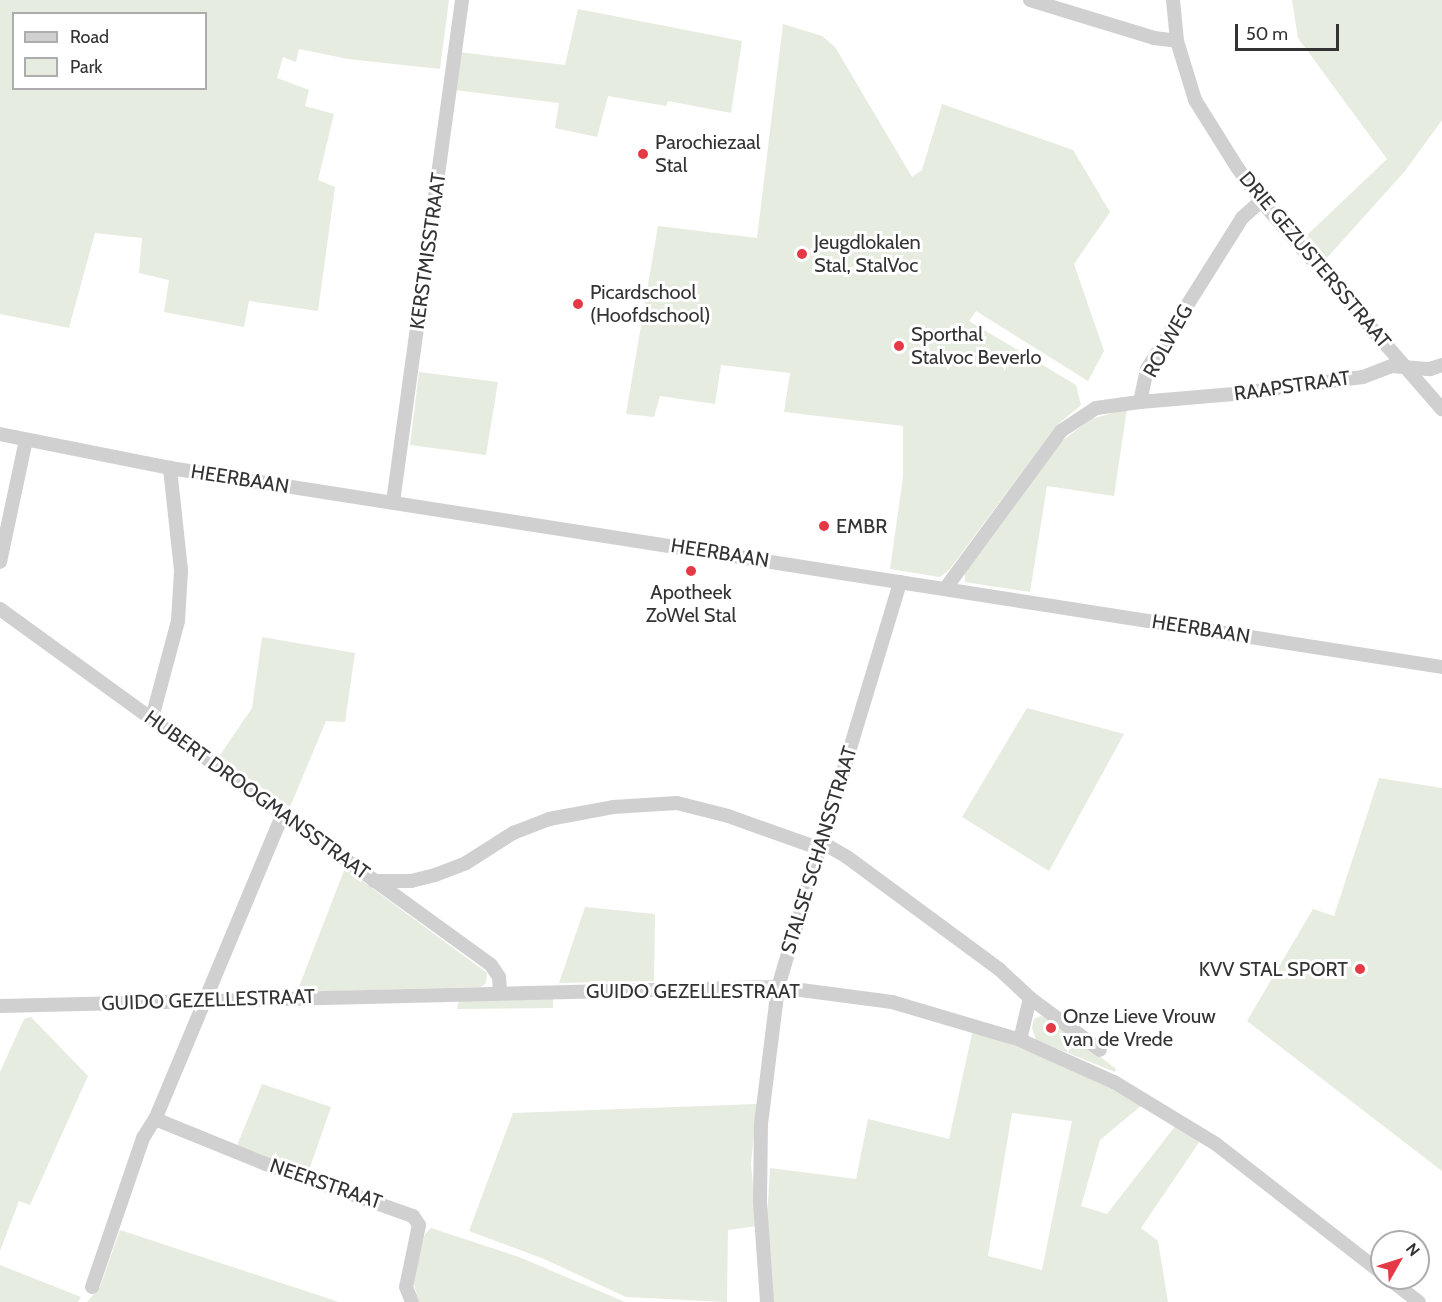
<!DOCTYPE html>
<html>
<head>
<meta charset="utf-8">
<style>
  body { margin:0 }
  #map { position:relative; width:1442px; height:1302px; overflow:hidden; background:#fff; font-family:Cabin,sans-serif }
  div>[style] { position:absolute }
  .green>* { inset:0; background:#e6ecdf }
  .minor>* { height:14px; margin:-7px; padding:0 7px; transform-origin:7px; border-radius:7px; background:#d0d0d0 }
  .dots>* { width:16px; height:16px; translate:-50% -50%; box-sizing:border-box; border:3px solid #fff; border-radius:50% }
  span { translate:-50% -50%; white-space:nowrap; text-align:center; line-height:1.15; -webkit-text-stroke:6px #fff; paint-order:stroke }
  .poi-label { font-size:20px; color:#333 }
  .left { translate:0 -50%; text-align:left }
  .right { translate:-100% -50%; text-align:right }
  .street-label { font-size:20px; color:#333 }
  .legend { position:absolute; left:12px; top:12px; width:195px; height:78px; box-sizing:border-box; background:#fff; border:2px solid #adadad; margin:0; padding:8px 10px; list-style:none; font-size:18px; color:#333 }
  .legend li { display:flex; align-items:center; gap:12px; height:30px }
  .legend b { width:30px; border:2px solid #adadad }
  .north { position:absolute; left:1370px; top:1230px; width:60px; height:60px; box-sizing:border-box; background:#fff; border:2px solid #adadad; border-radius:50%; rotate:51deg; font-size:16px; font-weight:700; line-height:24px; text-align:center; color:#333 }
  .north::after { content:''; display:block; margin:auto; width:21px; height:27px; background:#e63946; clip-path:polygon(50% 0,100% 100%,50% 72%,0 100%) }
  .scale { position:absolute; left:1235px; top:24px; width:104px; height:27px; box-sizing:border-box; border:3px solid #333; border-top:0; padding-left:8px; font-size:18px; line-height:21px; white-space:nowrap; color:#333; -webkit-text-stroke:4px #fff; paint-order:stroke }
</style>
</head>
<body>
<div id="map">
  <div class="green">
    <div style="clip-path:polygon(evenodd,0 0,449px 0,440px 69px,348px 59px,299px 49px,296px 62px,283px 57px,277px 78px,309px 90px,305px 106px,334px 114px,318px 180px,335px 187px,318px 311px,249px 301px,244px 327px,164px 312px,169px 280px,139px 273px,142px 238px,95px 233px,69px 328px,0 314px,0 0,14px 14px,206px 14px,206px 88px,14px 88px,14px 14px)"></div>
    <div style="clip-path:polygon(1292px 0,1442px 0,1442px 120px,1405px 171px,1325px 260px,1305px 237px,1387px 159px,1298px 38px)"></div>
    <div style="clip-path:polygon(578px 9px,742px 41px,731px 113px,668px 101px,666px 106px,608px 96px,597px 137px,555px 128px,559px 103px,455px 90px,459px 52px,565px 65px)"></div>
    <div style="clip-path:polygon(783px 24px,822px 36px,835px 47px,912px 177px,922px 170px,942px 104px,1073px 150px,1110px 212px,1074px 264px,1104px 351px,1088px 381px,976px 311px,969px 321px,1076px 385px,1081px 405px,1057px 425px,949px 570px,940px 577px,890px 569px,903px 477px,903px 426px,784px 412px,790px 373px,721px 365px,715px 404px,660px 396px,654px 417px,626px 414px,658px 226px,757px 238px)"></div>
    <div style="clip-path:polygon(419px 372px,498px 382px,486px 455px,410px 445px)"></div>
    <div style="clip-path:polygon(1127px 409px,1114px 496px,1047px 486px,1030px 592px,965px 582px,965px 570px,1062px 441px,1091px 419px)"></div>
    <div style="clip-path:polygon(262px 637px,355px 653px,345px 722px,326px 721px,290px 807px,218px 758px,252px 708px)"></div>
    <div style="clip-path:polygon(1027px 708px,1124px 734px,1049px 871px,962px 817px)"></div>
    <div style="clip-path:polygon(1379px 778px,1442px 788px,1442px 1171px,1247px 1021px,1313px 909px,1334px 916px)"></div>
    <div style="clip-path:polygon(345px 868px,487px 973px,486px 983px,481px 987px,297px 992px)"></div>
    <div style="clip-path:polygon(585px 907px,655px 914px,654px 981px,559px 983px)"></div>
    <div style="clip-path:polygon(553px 998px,553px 1008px,457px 1009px,459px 1000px)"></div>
    <div style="clip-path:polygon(1041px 1016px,1053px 1020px,1116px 1069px,1115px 1072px,1036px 1040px,1032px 1028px,1034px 1019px)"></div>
    <div style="clip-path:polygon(31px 1017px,88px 1076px,30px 1205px,19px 1201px,0 1251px,0 1072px,24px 1019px)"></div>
    <div style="clip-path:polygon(evenodd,973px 1029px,1082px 1073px,1142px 1105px,1100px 1140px,1081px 1206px,1107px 1214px,1176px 1125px,1200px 1141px,1141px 1228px,1158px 1241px,1168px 1302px,772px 1302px,767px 1221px,770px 1168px,856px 1179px,868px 1119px,949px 1139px,973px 1029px,1012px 1113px,1072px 1121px,1042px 1270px,988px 1256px,1012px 1113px)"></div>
    <div style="clip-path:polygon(262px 1084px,331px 1107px,308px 1173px,236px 1148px)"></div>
    <div style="clip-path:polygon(757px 1104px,751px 1164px,757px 1226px,728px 1230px,727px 1302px,626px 1297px,544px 1259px,469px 1231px,513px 1113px)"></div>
    <div style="clip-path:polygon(431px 1228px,519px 1257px,625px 1302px,419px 1302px,413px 1281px,415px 1265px,425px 1234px)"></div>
    <div style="clip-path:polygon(120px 1230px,339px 1302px,87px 1302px,100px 1287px)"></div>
    <div style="clip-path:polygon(0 1265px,81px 1297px,78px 1302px,0 1302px)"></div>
  </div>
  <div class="minor">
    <div style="left:1030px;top:0;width:130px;rotate:17deg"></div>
    <div style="left:1154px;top:38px;width:23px;rotate:7deg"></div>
    <div style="left:1173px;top:0;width:41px;rotate:84.4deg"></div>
    <div style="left:1177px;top:41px;width:62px;rotate:73deg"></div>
    <div style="left:1195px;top:100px;width:79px;rotate:57.9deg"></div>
    <div style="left:1237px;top:167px;width:42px;rotate:54.8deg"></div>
    <div style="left:1261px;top:201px;width:276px;rotate:49deg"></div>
    <div style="left:1140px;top:402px;width:94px;rotate:-4.9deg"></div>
    <div style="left:1234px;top:394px;width:130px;rotate:-7.5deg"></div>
    <div style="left:1363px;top:377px;width:31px;rotate:-21deg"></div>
    <div style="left:1392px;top:366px;width:38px;rotate:5deg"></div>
    <div style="left:1430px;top:369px;width:13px;rotate:-18deg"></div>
    <div style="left:0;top:434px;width:173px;rotate:11.3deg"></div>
    <div style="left:170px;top:468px;width:1287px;rotate:8.89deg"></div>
    <div style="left:393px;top:502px;width:507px;rotate:-82.17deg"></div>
    <div style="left:0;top:562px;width:125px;rotate:-78deg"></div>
    <div style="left:945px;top:589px;width:196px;rotate:-53.7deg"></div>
    <div style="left:1061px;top:431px;width:42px;rotate:-33.3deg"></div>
    <div style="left:1096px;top:408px;width:44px;rotate:-7.8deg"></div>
    <div style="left:1140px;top:402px;width:34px;rotate:-78deg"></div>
    <div style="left:1147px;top:369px;width:178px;rotate:-57.8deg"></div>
    <div style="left:1242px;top:218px;width:25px;rotate:-42deg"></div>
    <div style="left:0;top:609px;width:606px;rotate:35.94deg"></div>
    <div style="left:491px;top:965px;width:14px;rotate:56deg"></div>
    <div style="left:499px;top:977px;width:15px;rotate:86deg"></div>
    <div style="left:152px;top:718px;width:100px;rotate:-75deg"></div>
    <div style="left:178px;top:621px;width:51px;rotate:-86.6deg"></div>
    <div style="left:181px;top:570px;width:103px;rotate:-96.2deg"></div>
    <div style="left:282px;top:816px;width:329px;rotate:112.7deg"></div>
    <div style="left:155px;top:1119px;width:120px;rotate:22.1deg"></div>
    <div style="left:266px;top:1164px;width:156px;rotate:19.5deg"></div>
    <div style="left:413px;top:1216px;width:11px;rotate:56deg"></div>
    <div style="left:419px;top:1225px;width:63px;rotate:101.8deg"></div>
    <div style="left:406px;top:1287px;width:16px;rotate:68deg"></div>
    <div style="left:374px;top:881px;width:37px"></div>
    <div style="left:411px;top:881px;width:25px;rotate:-14deg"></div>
    <div style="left:435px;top:875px;width:33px;rotate:-21deg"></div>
    <div style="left:466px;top:863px;width:56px;rotate:-32.6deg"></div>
    <div style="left:513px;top:833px;width:39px;rotate:-21deg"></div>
    <div style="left:549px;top:819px;width:65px;rotate:-10.6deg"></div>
    <div style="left:613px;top:807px;width:64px;rotate:-3.6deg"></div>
    <div style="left:677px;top:803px;width:53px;rotate:14.3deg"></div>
    <div style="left:728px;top:816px;width:96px;rotate:19.6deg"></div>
    <div style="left:818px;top:848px;width:10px;rotate:-11deg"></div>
    <div style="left:828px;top:846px;width:22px;rotate:30deg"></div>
    <div style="left:847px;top:857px;width:190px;rotate:36.4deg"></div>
    <div style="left:1000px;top:970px;width:41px;rotate:43deg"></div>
    <div style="left:1030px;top:998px;width:43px;rotate:103.4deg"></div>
    <div style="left:1030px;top:998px;width:87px;rotate:36.6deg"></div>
    <div style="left:0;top:1006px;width:778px;rotate:-1.4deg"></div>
    <div style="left:778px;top:987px;width:115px;rotate:7.5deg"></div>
    <div style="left:892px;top:1002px;width:134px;rotate:16.5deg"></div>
    <div style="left:1020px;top:1040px;width:103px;rotate:24.1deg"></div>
    <div style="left:1114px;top:1082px;width:119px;rotate:31.3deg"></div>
    <div style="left:1216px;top:1144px;width:210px;rotate:37.9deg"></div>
    <div style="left:1388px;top:1278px;width:39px;rotate:38deg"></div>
    <div style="left:92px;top:1287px;width:157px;rotate:-71.1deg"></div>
    <div style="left:143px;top:1138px;width:22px;rotate:-58deg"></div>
    <div style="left:767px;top:1302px;width:101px;rotate:-94deg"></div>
    <div style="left:760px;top:1201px;width:77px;rotate:-89.3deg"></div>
    <div style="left:761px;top:1124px;width:138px;rotate:-82.9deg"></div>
    <div style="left:778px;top:987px;width:423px;rotate:-73.2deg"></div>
  </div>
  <div class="dots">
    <div style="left:643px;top:154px;background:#e63946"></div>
    <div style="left:802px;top:254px;background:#e63946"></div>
    <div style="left:578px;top:304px;background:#e63946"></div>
    <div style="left:899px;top:346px;background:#e63946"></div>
    <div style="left:824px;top:526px;background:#e63946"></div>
    <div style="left:691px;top:571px;background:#e63946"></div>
    <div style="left:1360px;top:969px;background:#e63946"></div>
    <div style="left:1051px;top:1028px;background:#e63946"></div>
  </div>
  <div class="poi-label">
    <span class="left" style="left:655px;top:154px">Parochiezaal<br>Stal</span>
    <span class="left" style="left:814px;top:254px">Jeugdlokalen<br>Stal, StalVoc</span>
    <span class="left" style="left:590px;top:304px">Picardschool<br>(Hoofdschool)</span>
    <span class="left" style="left:911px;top:346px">Sporthal<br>Stalvoc Beverlo</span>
    <span class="left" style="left:836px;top:526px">EMBR</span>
    <span style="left:691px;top:604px">Apotheek<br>ZoWel Stal</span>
    <span class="right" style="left:1348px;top:969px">KVV STAL SPORT</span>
    <span class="left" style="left:1063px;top:1028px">Onze Lieve Vrouw<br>van de Vrede</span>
  </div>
  <div class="street-label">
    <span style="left:428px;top:251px;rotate:-82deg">KERSTMISSTRAAT</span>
    <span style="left:1315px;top:260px;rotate:50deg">DRIE GEZUSTERSSTRAAT</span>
    <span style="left:1168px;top:341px;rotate:-61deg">ROLWEG</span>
    <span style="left:1292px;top:386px;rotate:-8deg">RAAPSTRAAT</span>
    <span style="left:240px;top:479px;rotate:9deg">HEERBAAN</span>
    <span style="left:720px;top:553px;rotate:9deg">HEERBAAN</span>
    <span style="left:1201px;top:629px;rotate:9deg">HEERBAAN</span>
    <span style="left:257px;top:795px;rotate:36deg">HUBERT DROOGMANSSTRAAT</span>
    <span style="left:819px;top:850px;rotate:-73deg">STALSE SCHANSSTRAAT</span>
    <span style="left:693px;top:991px">GUIDO GEZELLESTRAAT</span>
    <span style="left:208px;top:1000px;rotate:-2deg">GUIDO GEZELLESTRAAT</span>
    <span style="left:326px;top:1184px;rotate:19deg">NEERSTRAAT</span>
  </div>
  <ul class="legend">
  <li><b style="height:8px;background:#d0d0d0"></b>Road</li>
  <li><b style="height:16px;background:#e6ecdf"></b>Park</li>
  </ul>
  <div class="north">N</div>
  <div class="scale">50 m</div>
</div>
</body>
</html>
